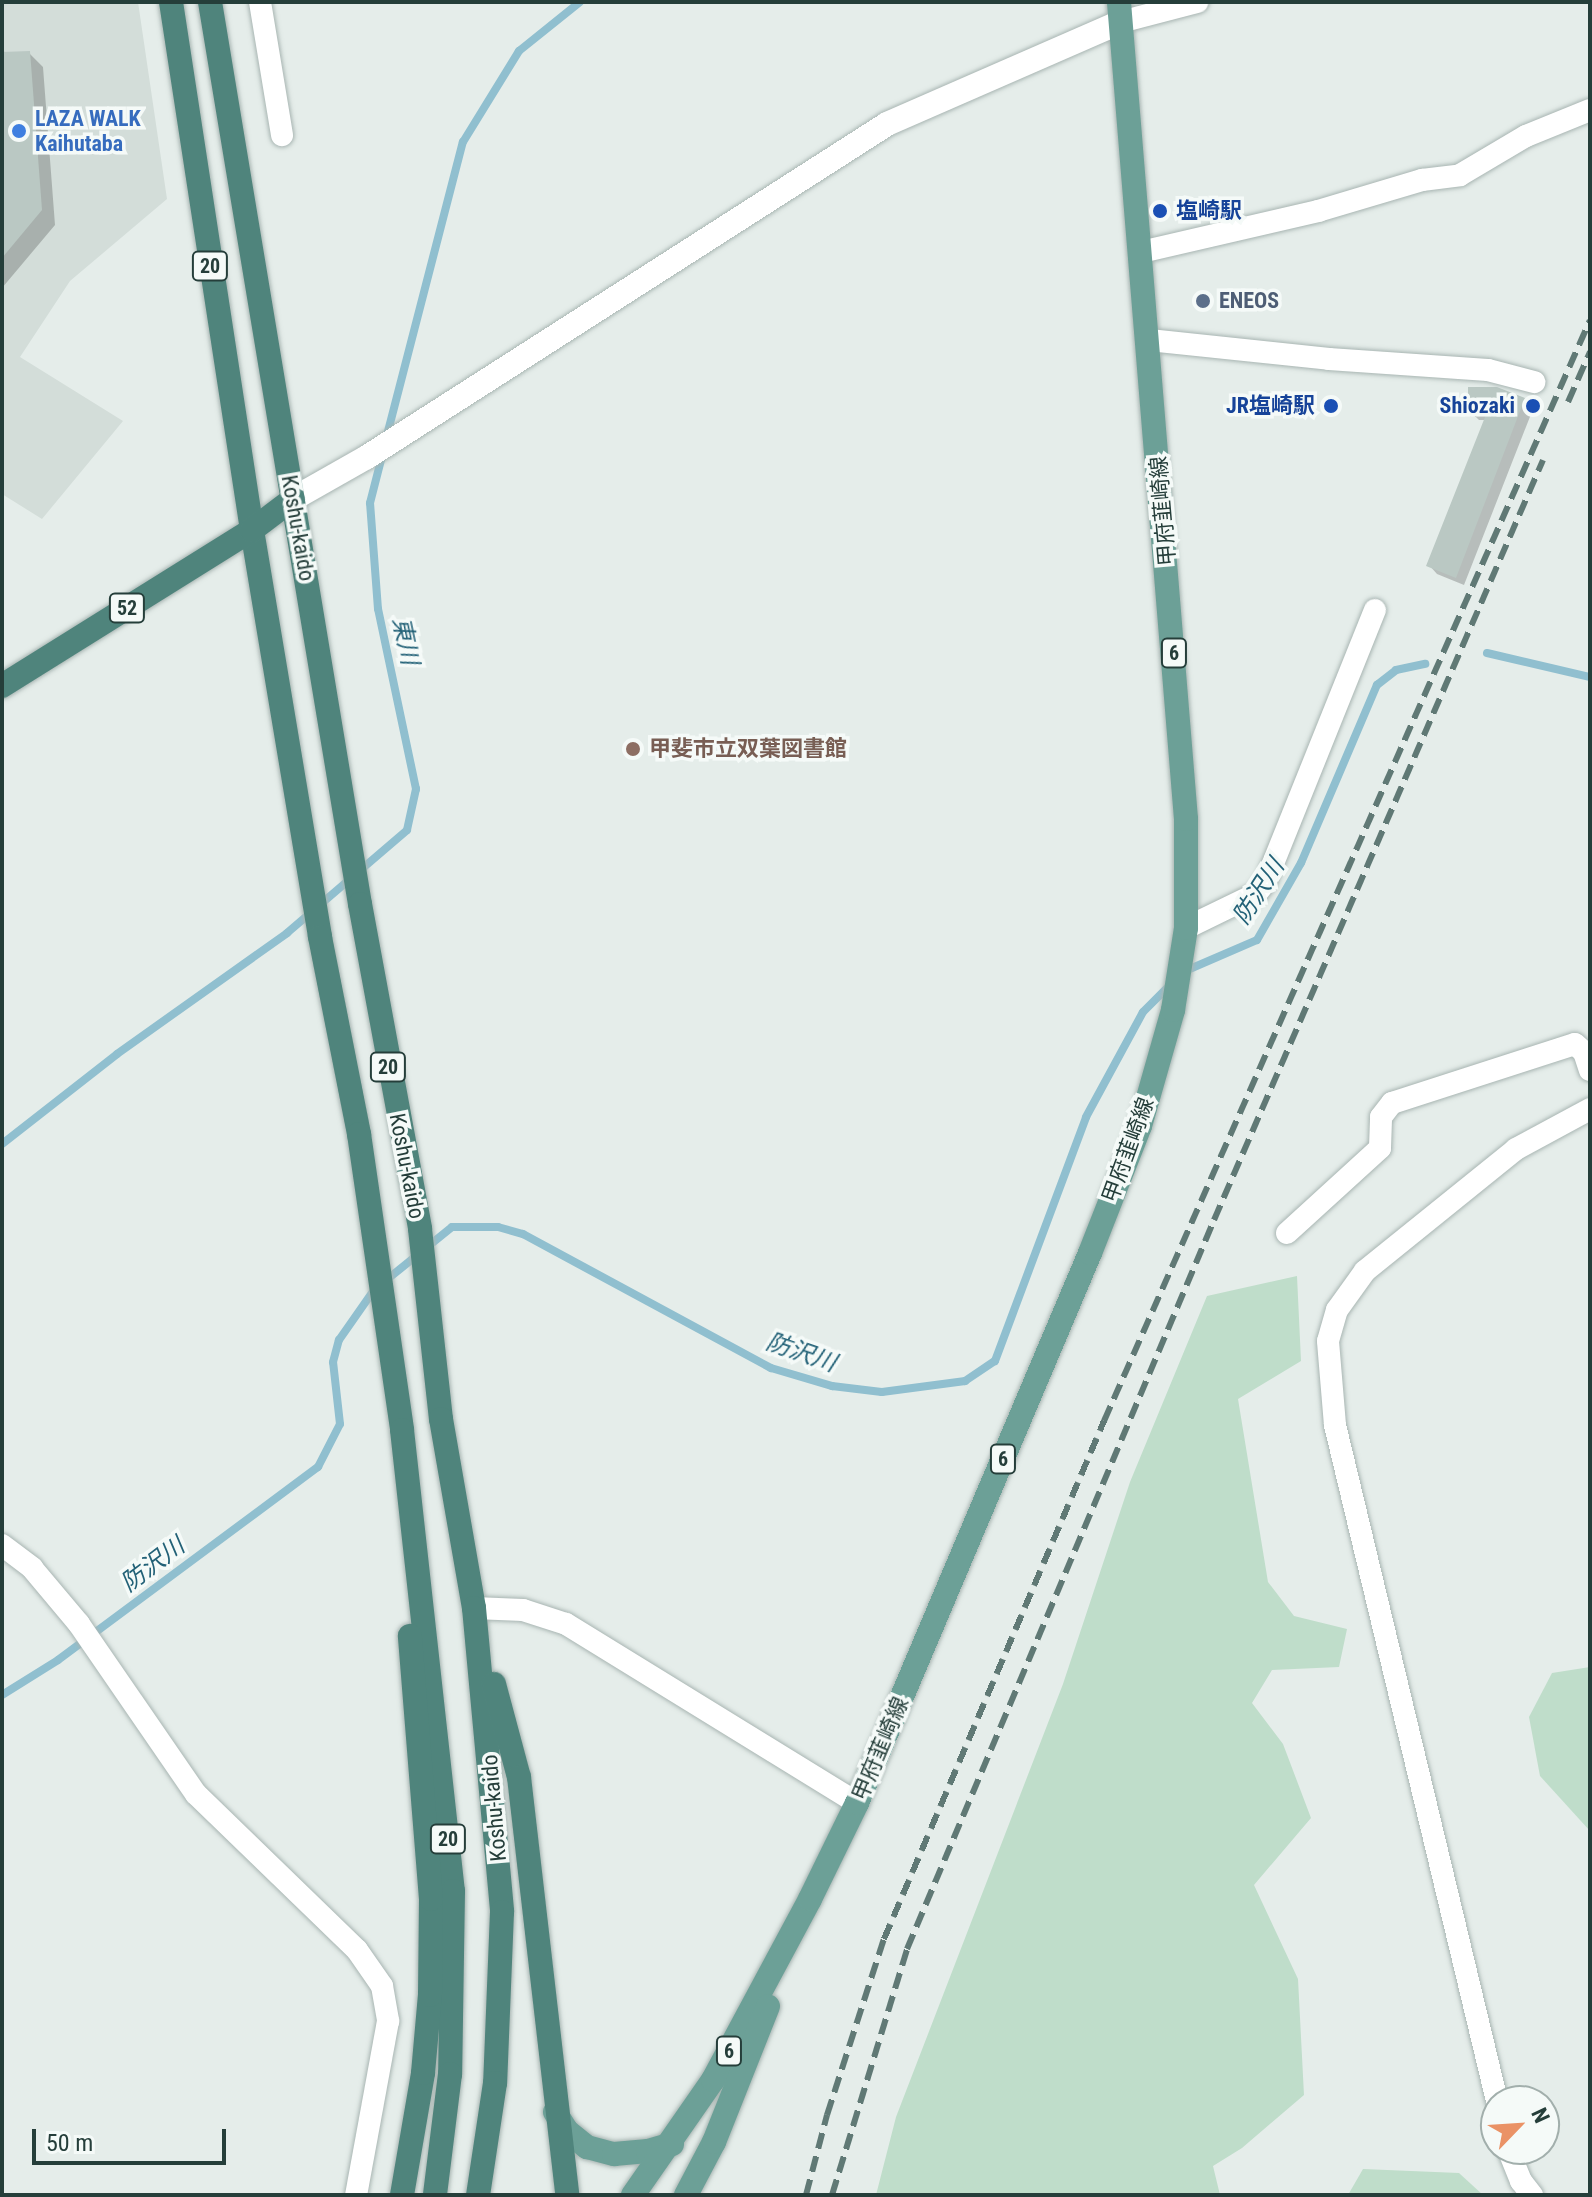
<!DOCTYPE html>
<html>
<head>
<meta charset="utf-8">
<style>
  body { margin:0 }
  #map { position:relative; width:1592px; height:2197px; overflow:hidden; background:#e5edea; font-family:"Roboto Condensed","Noto Sans JP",sans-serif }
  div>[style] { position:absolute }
  .built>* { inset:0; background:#d3ddd9 }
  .green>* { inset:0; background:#bfddca }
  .shadow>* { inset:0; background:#0003 }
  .stream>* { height:8px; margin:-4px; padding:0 4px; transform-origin:4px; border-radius:4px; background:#90bfcf }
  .building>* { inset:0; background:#bac8c3 }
  .roads { filter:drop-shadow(0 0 2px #a8b5b2) drop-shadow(0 0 2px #a8b5b2) }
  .minor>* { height:22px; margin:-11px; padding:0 11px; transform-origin:11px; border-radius:11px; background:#fff }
  .tertiary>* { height:24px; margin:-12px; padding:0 12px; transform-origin:12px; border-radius:12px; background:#fff }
  .primary>* { height:24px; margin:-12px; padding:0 12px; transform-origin:12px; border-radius:12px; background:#6ca097 }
  .trunk>* { height:24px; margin:-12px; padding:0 12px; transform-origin:12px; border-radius:12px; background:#4f847c }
  .rail>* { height:6px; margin-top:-3px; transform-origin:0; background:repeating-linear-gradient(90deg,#607975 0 16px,transparent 0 24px) }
  .dots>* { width:22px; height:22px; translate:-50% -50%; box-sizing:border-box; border:4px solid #f5faf8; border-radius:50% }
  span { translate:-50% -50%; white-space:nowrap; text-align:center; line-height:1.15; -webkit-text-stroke:7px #f5faf8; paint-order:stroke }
  .shield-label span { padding:2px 6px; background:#f5faf8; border:2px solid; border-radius:6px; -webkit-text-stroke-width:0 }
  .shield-label { font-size:20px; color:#253e3a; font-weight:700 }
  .shop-label { font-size:22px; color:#366cbe; font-weight:700 }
  .left { translate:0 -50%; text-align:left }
  .transit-label { font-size:22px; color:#164399; font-weight:700 }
  .right { translate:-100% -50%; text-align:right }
  .service-label { font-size:22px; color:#4e5e75; font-weight:700 }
  .street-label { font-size:22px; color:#253e3a }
  .education-label { font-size:22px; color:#785e54; font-weight:700 }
  .water-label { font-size:24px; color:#226177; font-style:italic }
  .frame { position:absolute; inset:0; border:4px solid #253e3a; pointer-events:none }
  .north { position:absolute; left:1480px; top:2085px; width:80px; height:80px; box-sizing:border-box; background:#f5faf8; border:2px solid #a2afac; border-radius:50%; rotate:65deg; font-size:22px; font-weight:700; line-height:32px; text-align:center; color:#253e3a }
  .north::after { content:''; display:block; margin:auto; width:28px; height:36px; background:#ea9266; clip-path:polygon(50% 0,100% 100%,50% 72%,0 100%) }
  .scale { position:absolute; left:32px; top:2129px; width:194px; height:36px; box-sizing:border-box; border:4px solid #253e3a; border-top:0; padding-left:10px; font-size:24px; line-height:28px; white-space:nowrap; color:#253e3a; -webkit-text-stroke:6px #f5faf8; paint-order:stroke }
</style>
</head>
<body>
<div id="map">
  <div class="built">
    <div style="clip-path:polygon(2px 2px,138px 2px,167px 199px,70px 281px,20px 357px,123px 421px,42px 519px,2px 494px)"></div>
  </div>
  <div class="green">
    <div style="clip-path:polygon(1297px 1276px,1301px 1361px,1238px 1399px,1268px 1582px,1294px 1616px,1347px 1629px,1339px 1667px,1272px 1670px,1252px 1703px,1283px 1744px,1311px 1818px,1254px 1885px,1298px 1979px,1304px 2095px,1242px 2148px,1213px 2166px,1220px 2195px,876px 2195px,896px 2117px,1063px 1684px,1130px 1482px,1207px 1296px)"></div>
    <div style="clip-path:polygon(1590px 1667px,1590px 1831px,1540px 1776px,1529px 1717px,1552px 1673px)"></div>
    <div style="clip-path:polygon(1363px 2169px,1459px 2173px,1483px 2195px,1348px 2195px)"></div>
  </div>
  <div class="shadow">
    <div style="clip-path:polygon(2px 50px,7px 54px,29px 53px,43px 67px,55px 225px,2px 288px)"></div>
    <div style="clip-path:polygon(1524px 400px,1533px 409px,1464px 585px,1437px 574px,1429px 565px,1486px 420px,1479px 420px,1470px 411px)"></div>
  </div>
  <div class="stream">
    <div style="left:386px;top:439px;width:307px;rotate:-75.5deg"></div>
    <div style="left:463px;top:142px;width:107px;rotate:-58.4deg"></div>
    <div style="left:519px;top:51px;width:78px;rotate:-38.8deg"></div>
    <div style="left:1487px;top:653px;width:106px;rotate:13.1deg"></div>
    <div style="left:1185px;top:971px;width:78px;rotate:-23.3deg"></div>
    <div style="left:1257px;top:940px;width:89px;rotate:-60.3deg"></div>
    <div style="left:1301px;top:863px;width:194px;rotate:-66.9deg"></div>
    <div style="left:1377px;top:685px;width:24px;rotate:-38deg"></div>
    <div style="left:1396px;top:670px;width:30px;rotate:-12deg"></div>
    <div style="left:2px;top:1144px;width:146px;rotate:-38deg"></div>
    <div style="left:117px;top:1054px;width:209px;rotate:-35.4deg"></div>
    <div style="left:287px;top:933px;width:158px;rotate:-40.6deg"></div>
    <div style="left:407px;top:830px;width:42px;rotate:-77.6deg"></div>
    <div style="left:416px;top:789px;width:184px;rotate:-101.9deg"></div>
    <div style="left:378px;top:609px;width:106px;rotate:-94.3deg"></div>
    <div style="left:370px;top:503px;width:53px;rotate:-75.7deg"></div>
    <div style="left:2px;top:1695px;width:66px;rotate:-32deg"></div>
    <div style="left:58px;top:1660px;width:324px;rotate:-36.6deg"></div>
    <div style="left:318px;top:1467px;width:48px;rotate:-62.9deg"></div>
    <div style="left:340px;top:1424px;width:62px;rotate:-96.4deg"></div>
    <div style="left:333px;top:1362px;width:23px;rotate:-75deg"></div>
    <div style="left:339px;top:1340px;width:61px;rotate:-55deg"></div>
    <div style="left:374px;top:1290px;width:100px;rotate:-38.9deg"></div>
    <div style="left:452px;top:1227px;width:46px"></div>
    <div style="left:498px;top:1227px;width:26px;rotate:16deg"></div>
    <div style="left:523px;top:1234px;width:282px;rotate:28.4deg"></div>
    <div style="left:771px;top:1368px;width:64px;rotate:16.4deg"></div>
    <div style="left:832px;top:1386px;width:50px;rotate:6.8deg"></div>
    <div style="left:882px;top:1392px;width:84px;rotate:-7.5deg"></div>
    <div style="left:965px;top:1381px;width:36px;rotate:-34deg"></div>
    <div style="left:995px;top:1361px;width:260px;rotate:-69.5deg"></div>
    <div style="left:1086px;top:1117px;width:119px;rotate:-61.5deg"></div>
    <div style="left:1143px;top:1012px;width:37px;rotate:-45deg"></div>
  </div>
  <div class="building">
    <div style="clip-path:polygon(30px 51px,42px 210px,2px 258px,2px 52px)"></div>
    <div style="clip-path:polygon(1468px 387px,1497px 387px,1525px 398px,1456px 578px,1426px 566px,1487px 412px,1468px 412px)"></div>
  </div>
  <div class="roads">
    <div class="minor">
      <div style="left:260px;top:2px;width:135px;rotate:80.6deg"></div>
      <div style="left:1120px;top:22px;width:80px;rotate:-14.6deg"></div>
      <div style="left:1141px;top:252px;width:182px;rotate:-13deg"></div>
      <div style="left:1318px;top:211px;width:109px;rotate:-16.6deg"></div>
      <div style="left:1422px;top:180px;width:38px;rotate:-7deg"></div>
      <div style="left:1460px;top:175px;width:77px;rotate:-30.6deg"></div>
      <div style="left:1526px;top:136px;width:69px;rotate:-22.1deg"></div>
      <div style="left:1149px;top:340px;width:181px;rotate:6deg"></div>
      <div style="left:1329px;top:359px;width:159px;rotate:4deg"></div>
      <div style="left:1488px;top:370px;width:48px;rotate:14.6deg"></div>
      <div style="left:1186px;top:928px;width:78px;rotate:-25.9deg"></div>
      <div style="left:1256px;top:894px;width:16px;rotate:-52deg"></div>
      <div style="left:1266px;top:881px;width:292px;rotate:-68.1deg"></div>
      <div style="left:1287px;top:1233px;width:126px;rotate:-42.4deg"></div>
      <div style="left:1380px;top:1148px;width:31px;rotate:-88deg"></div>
      <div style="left:1381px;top:1117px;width:18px;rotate:-52deg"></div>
      <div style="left:1392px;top:1103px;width:192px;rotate:-17.9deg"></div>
      <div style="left:1575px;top:1044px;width:12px;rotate:42deg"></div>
      <div style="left:1584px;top:1052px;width:19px;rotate:72deg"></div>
      <div style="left:2px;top:1545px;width:38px;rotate:37deg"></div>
      <div style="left:32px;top:1568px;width:73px;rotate:50deg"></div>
      <div style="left:79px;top:1624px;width:206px;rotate:55.5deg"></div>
      <div style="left:196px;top:1794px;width:224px;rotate:44.1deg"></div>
      <div style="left:357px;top:1950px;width:44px;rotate:55.2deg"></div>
      <div style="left:382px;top:1986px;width:36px;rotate:80deg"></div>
      <div style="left:388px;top:2021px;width:177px;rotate:100.4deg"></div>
      <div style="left:474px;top:1608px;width:49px;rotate:2.3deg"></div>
      <div style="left:523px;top:1610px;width:45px;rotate:18deg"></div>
      <div style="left:566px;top:1624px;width:342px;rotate:31.6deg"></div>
      <div style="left:1497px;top:2101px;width:695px;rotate:-103.48deg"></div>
      <div style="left:1335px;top:1425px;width:84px;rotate:-94.8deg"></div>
      <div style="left:1328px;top:1341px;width:32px;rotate:-74deg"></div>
      <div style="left:1337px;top:1310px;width:48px;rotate:-54.3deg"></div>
      <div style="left:1365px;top:1271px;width:194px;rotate:-38.9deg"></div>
      <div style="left:1516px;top:1149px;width:84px;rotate:-28.4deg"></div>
      <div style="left:1508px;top:2149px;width:35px;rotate:68deg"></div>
      <div style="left:1521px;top:2181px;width:18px;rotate:52deg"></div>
    </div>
    <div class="tertiary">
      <div style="left:293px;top:499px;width:85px;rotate:-29.6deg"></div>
      <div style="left:367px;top:457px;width:617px;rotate:-32.63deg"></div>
      <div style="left:887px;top:124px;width:254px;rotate:-23.6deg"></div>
    </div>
    <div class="primary">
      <div style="left:555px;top:2112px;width:22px;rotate:58deg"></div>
      <div style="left:567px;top:2131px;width:26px;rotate:39deg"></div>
      <div style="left:587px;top:2147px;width:28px;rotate:15deg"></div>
      <div style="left:614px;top:2154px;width:34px;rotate:-5deg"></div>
      <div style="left:648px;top:2151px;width:25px;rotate:-16deg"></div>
      <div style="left:633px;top:2195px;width:140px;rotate:-55.2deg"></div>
      <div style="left:713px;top:2080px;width:205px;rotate:-61.8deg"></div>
      <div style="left:810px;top:1899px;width:107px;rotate:-63.9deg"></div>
      <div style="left:857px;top:1803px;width:597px;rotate:-67.04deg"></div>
      <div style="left:1090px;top:1253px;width:136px;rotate:-68.5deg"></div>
      <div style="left:1140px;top:1126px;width:121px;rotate:-74.1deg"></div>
      <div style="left:1173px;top:1010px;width:83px;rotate:-81deg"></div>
      <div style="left:1186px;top:928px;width:109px;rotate:-90deg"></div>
      <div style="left:1186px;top:819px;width:820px;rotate:-94.69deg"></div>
      <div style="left:686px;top:2195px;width:60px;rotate:-62.2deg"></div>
      <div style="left:714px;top:2142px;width:146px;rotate:-68.3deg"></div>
    </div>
    <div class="trunk">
      <div style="left:171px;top:2px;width:534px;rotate:81.28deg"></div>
      <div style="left:252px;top:530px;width:413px;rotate:80.5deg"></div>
      <div style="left:320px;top:937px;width:201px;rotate:78.8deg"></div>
      <div style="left:359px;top:1134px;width:299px;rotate:81.7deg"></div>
      <div style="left:402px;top:1430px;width:464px;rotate:83.7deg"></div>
      <div style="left:453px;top:1891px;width:183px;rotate:90.9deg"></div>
      <div style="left:450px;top:2074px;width:122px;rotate:97.1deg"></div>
      <div style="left:210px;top:2px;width:914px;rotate:80.56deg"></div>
      <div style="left:360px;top:904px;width:330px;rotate:79.5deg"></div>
      <div style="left:420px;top:1229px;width:191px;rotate:83.7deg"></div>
      <div style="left:441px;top:1419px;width:192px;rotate:80.1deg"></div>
      <div style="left:474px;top:1608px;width:305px;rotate:84.7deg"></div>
      <div style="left:502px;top:1912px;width:171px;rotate:92.3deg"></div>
      <div style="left:495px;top:2083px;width:113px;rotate:98.6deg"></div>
      <div style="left:2px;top:686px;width:295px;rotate:-32deg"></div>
      <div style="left:252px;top:530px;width:51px;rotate:-37.1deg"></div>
      <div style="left:494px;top:1684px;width:96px;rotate:75deg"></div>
      <div style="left:519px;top:1777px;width:421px;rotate:83.4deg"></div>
      <div style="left:402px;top:2195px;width:124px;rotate:-80.2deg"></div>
      <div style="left:423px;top:2073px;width:78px;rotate:-84.9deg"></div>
      <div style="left:430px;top:1995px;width:96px;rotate:-89.4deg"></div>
      <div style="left:431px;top:1899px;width:264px;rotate:-94.6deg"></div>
    </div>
  </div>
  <div class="rail">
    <div style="left:1568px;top:402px;width:55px;rotate:-66.3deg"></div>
    <div style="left:806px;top:2195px;width:83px;rotate:-75.3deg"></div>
    <div style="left:827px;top:2115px;width:185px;rotate:-72.1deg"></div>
    <div style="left:884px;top:1939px;width:563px;rotate:-66.99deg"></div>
    <div style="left:1104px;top:1421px;width:1203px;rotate:-66.18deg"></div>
    <div style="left:832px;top:2195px;width:257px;rotate:-73deg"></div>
    <div style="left:907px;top:1949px;width:791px;rotate:-67.16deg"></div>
    <div style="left:1214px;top:1220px;width:828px;rotate:-66.59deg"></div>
  </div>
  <div class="dots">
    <div style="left:19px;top:131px;background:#3f7fe0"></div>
    <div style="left:1160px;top:211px;background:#1a4fb4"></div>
    <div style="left:1203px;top:301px;background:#5c6f8a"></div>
    <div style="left:1331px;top:406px;background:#1a4fb4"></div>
    <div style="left:1533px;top:406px;background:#1a4fb4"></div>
    <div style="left:633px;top:749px;background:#8d6e63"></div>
  </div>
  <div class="shield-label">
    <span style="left:210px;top:266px">20</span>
    <span style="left:127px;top:608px">52</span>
    <span style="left:1174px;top:653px">6</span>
    <span style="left:388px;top:1067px">20</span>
    <span style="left:1003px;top:1459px">6</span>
    <span style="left:448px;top:1839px">20</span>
    <span style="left:729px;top:2051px">6</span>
  </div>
  <div class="shop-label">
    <span class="left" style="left:35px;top:131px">LAZA WALK<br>Kaihutaba</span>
  </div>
  <div class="transit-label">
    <span class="left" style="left:1176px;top:211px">塩崎駅</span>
    <span class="right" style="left:1315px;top:406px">JR塩崎駅</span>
    <span class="right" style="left:1515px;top:406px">Shiozaki</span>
  </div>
  <div class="service-label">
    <span class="left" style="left:1219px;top:301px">ENEOS</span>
  </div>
  <div class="street-label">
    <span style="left:1163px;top:511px;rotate:-95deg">甲府韮崎線</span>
    <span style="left:298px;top:528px;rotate:80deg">Koshu-kaido</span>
    <span style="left:1128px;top:1150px;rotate:-70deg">甲府韮崎線</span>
    <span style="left:407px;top:1166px;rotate:79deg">Koshu-kaido</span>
    <span style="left:880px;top:1749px;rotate:-67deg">甲府韮崎線</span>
    <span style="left:494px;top:1808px;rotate:-95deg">Koshu-kaido</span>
  </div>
  <div class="education-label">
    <span class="left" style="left:649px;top:749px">甲斐市立双葉図書館</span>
  </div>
  <div class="water-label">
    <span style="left:405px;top:641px;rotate:78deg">東川</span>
    <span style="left:1259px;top:892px;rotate:-57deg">防沢川</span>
    <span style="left:801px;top:1353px;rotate:19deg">防沢川</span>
    <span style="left:153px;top:1565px;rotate:-37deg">防沢川</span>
  </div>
  <div class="frame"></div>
  <div class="north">N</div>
  <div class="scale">50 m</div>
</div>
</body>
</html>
